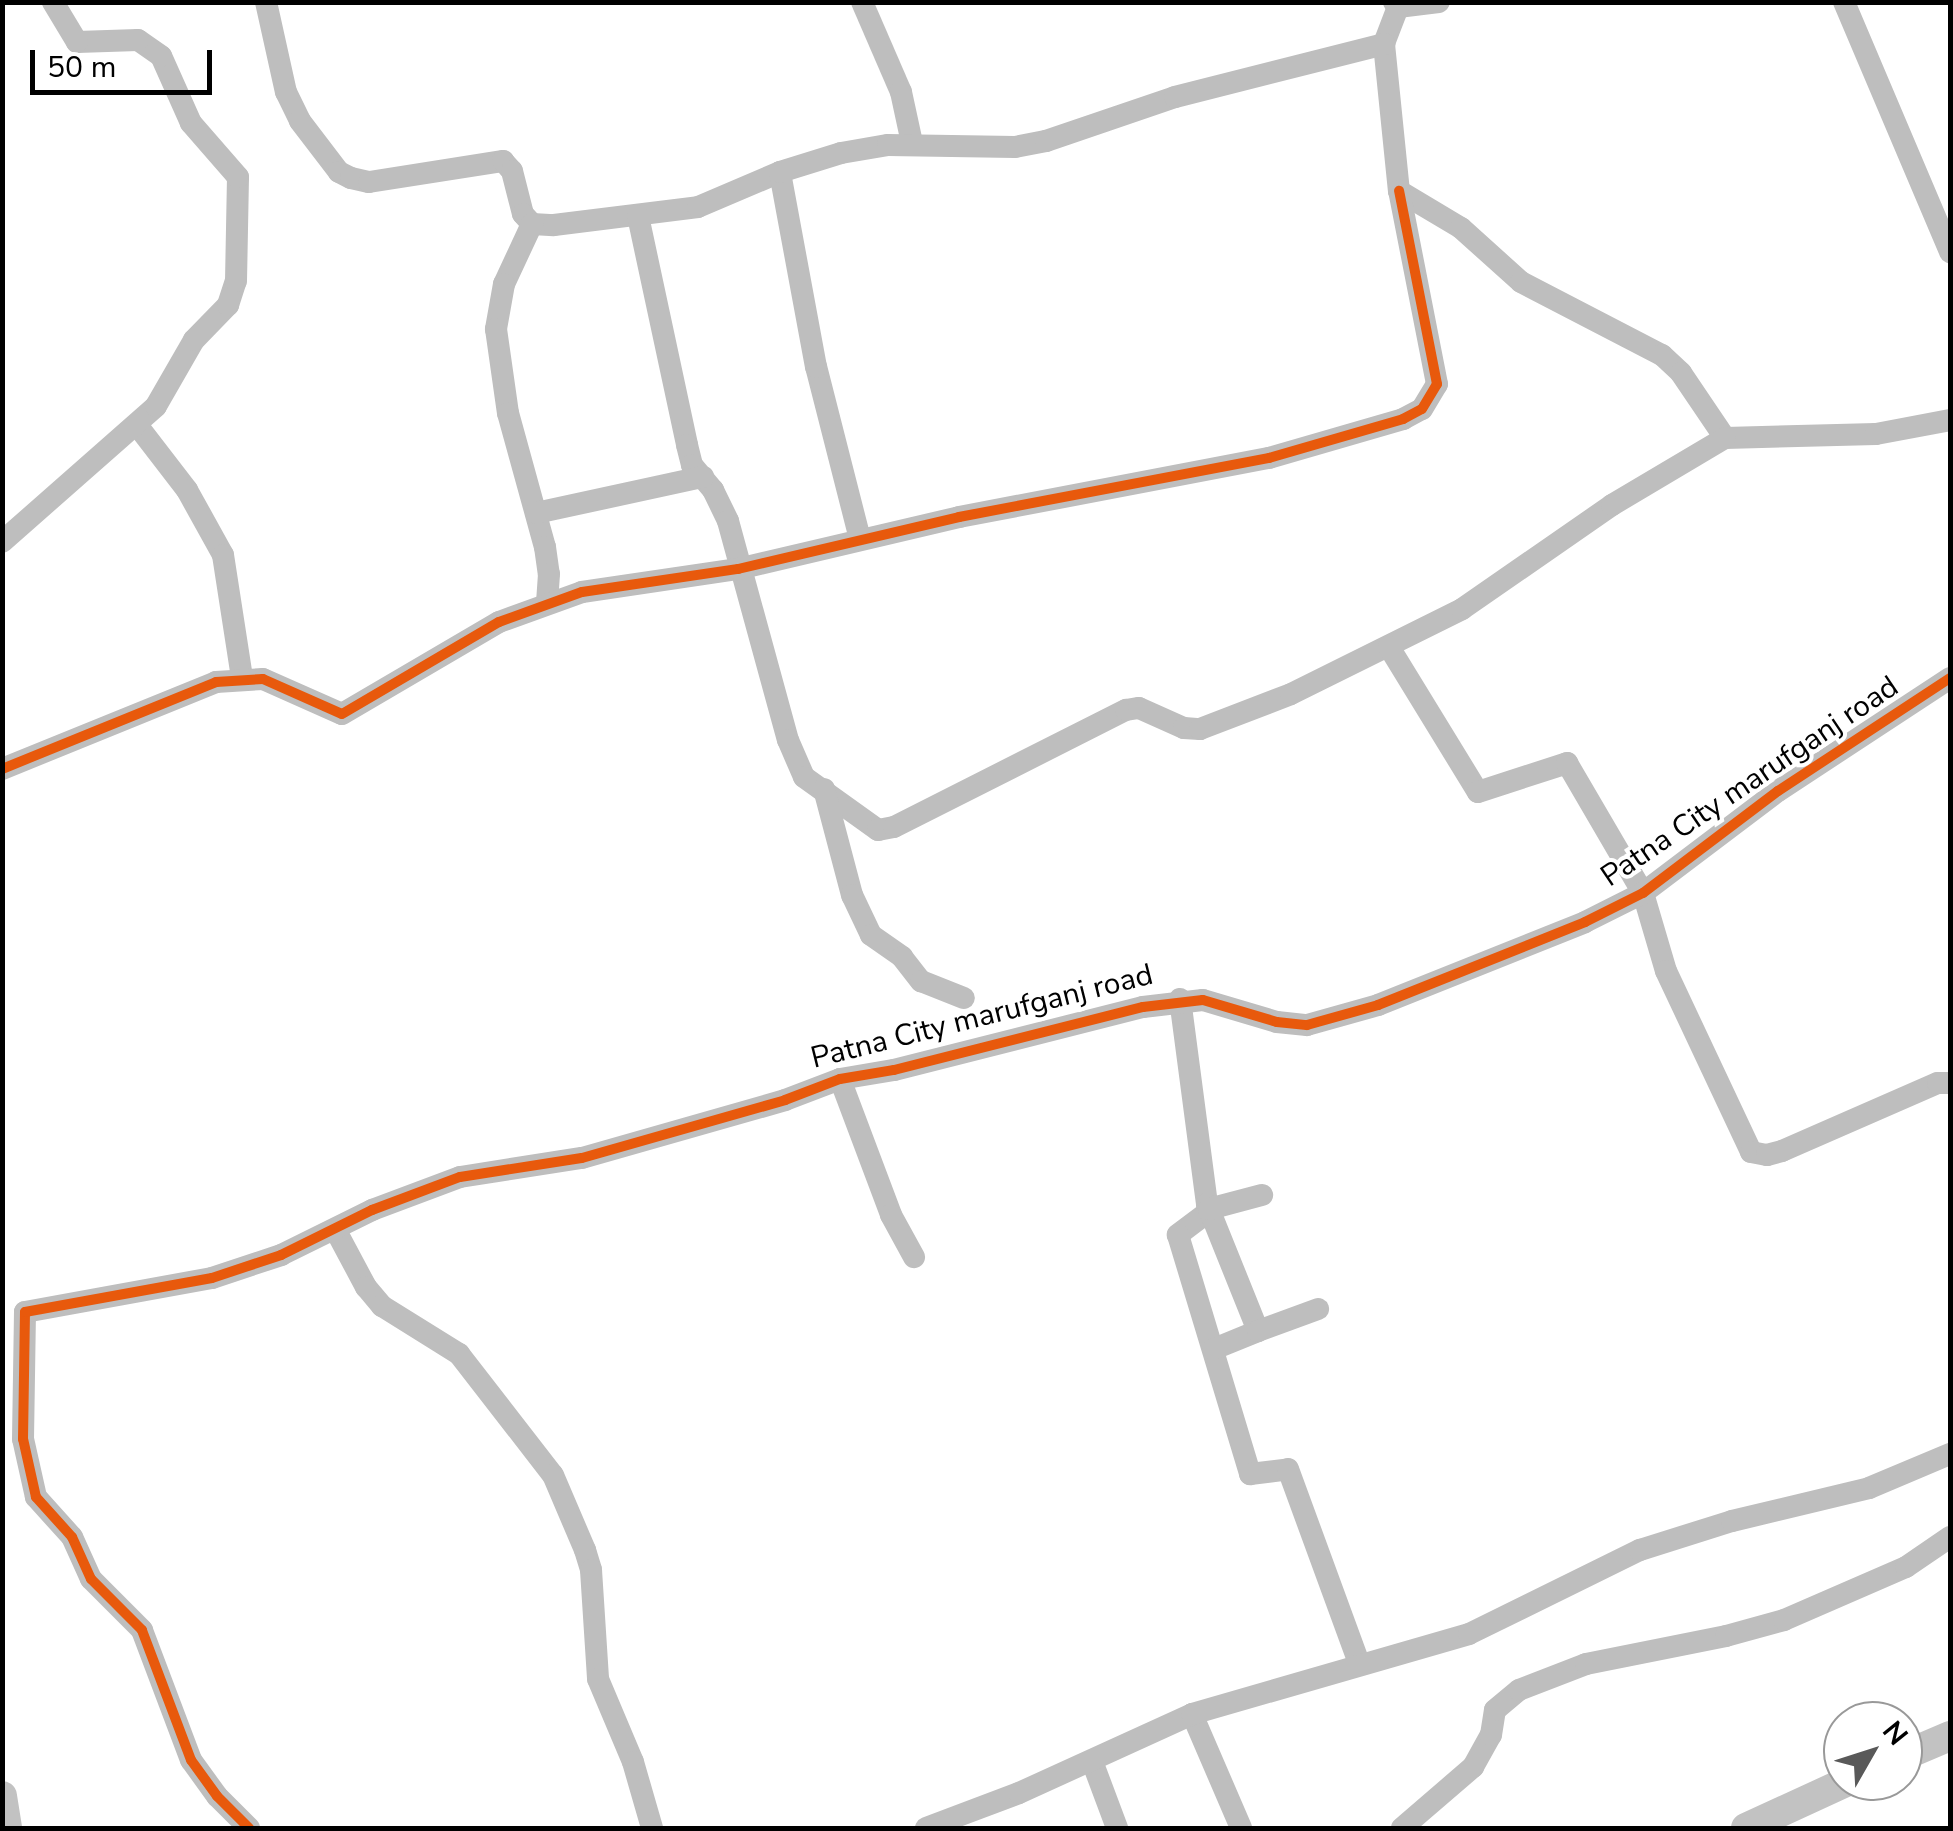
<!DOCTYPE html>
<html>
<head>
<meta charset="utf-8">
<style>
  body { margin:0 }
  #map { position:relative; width:1953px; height:1831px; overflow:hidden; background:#fff; font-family:"Nunito Sans",sans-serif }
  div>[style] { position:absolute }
  .street>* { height:22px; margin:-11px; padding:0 11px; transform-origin:11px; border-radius:11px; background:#bebebe }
  .secondary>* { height:30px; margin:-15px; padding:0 15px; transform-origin:15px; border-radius:15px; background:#c2c2c2 }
  .cycleway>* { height:10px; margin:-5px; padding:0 5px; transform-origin:5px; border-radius:5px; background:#e8590c }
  span { translate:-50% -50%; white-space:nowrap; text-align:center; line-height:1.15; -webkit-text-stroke:8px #fff; paint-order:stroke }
  .street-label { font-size:30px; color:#000 }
  .frame { position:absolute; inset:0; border:5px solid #000; pointer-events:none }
  .north { position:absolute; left:1823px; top:1701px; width:100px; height:100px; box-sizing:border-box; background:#fff; border:2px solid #999; border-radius:50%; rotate:51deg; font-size:28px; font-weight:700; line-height:40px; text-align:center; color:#000 }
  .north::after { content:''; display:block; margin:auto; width:35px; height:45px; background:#595959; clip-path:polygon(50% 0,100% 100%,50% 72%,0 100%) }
  .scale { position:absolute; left:30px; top:50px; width:182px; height:45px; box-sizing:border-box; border:5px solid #000; border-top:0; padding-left:12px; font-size:30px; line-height:35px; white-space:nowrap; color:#000; -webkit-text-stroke:8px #fff; paint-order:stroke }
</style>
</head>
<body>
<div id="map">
  <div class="street">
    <div style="left:266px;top:2px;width:92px;rotate:77.5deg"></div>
    <div style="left:286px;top:92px;width:32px;rotate:64deg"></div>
    <div style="left:300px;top:121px;width:64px;rotate:52.6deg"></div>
    <div style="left:339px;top:172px;width:13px;rotate:27deg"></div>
    <div style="left:351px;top:178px;width:18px;rotate:13deg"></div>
    <div style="left:369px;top:182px;width:136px;rotate:-8.9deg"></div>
    <div style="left:503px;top:161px;width:13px;rotate:48deg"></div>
    <div style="left:512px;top:171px;width:44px;rotate:75.7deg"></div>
    <div style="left:523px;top:214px;width:13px;rotate:48deg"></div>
    <div style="left:532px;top:224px;width:22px;rotate:3deg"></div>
    <div style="left:554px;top:225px;width:145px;rotate:-7.1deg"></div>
    <div style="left:698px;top:207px;width:89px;rotate:-23.1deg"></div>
    <div style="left:862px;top:2px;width:98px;rotate:66.6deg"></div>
    <div style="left:901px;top:92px;width:52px;rotate:77.8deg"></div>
    <div style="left:1394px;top:2px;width:6px;rotate:51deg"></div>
    <div style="left:1398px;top:7px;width:41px;rotate:-7deg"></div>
    <div style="left:1844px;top:2px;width:272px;rotate:67deg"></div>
    <div style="left:1398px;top:7px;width:40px;rotate:111deg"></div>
    <div style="left:1384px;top:44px;width:148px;rotate:84.2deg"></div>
    <div style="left:1399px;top:191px;width:72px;rotate:30.8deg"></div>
    <div style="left:1461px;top:228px;width:81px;rotate:42deg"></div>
    <div style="left:1521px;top:282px;width:159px;rotate:27.4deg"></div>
    <div style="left:1662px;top:355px;width:26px;rotate:43deg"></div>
    <div style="left:1681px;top:373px;width:78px;rotate:55.9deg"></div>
    <div style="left:1725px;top:438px;width:151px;rotate:-1.5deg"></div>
    <div style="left:1876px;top:434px;width:75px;rotate:-10.7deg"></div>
    <div style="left:638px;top:216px;width:234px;rotate:77.9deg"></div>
    <div style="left:687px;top:445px;width:21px;rotate:76deg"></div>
    <div style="left:692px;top:465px;width:33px;rotate:50deg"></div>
    <div style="left:713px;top:490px;width:34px;rotate:64deg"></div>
    <div style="left:728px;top:521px;width:227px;rotate:74.7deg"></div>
    <div style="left:788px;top:740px;width:40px;rotate:66.6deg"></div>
    <div style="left:804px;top:777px;width:91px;rotate:35.6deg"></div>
    <div style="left:878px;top:830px;width:16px;rotate:-11deg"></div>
    <div style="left:894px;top:827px;width:260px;rotate:-26.8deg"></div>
    <div style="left:1126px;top:710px;width:13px;rotate:-9deg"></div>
    <div style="left:1139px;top:708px;width:49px;rotate:24deg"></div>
    <div style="left:1184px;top:728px;width:16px;rotate:4deg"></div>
    <div style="left:1200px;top:729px;width:97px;rotate:-21deg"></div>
    <div style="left:1291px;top:694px;width:191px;rotate:-26.4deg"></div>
    <div style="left:1462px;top:609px;width:183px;rotate:-34.7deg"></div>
    <div style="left:1612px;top:505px;width:131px;rotate:-30.7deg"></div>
    <div style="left:532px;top:224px;width:66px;rotate:115deg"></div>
    <div style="left:504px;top:284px;width:46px;rotate:100.1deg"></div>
    <div style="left:496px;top:329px;width:85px;rotate:81.9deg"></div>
    <div style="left:508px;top:413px;width:139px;rotate:74.6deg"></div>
    <div style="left:545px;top:547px;width:27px;rotate:82deg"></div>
    <div style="left:549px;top:574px;width:28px;rotate:94deg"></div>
    <div style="left:137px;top:425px;width:82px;rotate:52.4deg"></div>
    <div style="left:187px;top:490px;width:74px;rotate:61deg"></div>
    <div style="left:223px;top:555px;width:124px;rotate:81.2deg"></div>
    <div style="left:536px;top:513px;width:171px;rotate:-12.2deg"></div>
    <div style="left:860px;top:539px;width:178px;rotate:-104.3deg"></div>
    <div style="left:816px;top:367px;width:198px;rotate:-100.5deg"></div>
    <div style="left:780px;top:172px;width:64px;rotate:-17.3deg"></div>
    <div style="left:841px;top:153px;width:48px;rotate:-9.7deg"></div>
    <div style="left:888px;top:145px;width:127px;rotate:0.9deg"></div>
    <div style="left:1015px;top:147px;width:32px;rotate:-11deg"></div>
    <div style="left:1046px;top:141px;width:136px;rotate:-18.8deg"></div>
    <div style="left:1175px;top:97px;width:216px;rotate:-14.2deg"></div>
    <div style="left:2px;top:542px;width:205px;rotate:-41.4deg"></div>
    <div style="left:156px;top:406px;width:76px;rotate:-60.1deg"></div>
    <div style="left:194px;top:340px;width:49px;rotate:-45.8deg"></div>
    <div style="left:228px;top:305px;width:25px;rotate:-72deg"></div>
    <div style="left:236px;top:281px;width:104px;rotate:-88.9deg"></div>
    <div style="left:238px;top:177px;width:72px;rotate:-131deg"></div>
    <div style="left:191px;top:123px;width:73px;rotate:-114.1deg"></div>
    <div style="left:161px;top:56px;width:28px;rotate:-145deg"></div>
    <div style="left:138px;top:40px;width:61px;rotate:178.1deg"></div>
    <div style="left:77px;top:42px;width:47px;rotate:-121deg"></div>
    <div style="left:1389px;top:647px;width:170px;rotate:58.5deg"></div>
    <div style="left:1478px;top:792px;width:94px;rotate:-18deg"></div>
    <div style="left:1567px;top:763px;width:151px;rotate:59.7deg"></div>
    <div style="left:1643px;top:893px;width:81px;rotate:73.6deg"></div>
    <div style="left:1666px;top:971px;width:200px;rotate:64.8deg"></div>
    <div style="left:1751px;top:1152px;width:16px;rotate:11deg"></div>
    <div style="left:1767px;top:1155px;width:16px;rotate:-15deg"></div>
    <div style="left:1782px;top:1151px;width:170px;rotate:-23.6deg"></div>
    <div style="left:1938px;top:1083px;width:12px"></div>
    <div style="left:2px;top:769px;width:231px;rotate:-22.1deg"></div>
    <div style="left:216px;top:682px;width:47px;rotate:-3.7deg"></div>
    <div style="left:263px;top:679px;width:86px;rotate:23.9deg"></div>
    <div style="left:342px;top:714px;width:182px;rotate:-30.4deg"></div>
    <div style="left:499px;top:622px;width:88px;rotate:-19.9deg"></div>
    <div style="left:582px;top:592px;width:158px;rotate:-8.4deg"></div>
    <div style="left:738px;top:569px;width:227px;rotate:-13.2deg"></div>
    <div style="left:959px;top:517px;width:316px;rotate:-10.8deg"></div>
    <div style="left:1269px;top:458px;width:140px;rotate:-16.2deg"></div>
    <div style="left:1403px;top:419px;width:21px;rotate:-28deg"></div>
    <div style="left:1422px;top:409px;width:29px;rotate:-59deg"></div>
    <div style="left:1437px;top:384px;width:197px;rotate:-101.1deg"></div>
    <div style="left:824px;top:789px;width:110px;rotate:75.2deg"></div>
    <div style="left:852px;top:895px;width:44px;rotate:64.6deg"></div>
    <div style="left:871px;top:935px;width:38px;rotate:35deg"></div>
    <div style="left:902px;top:957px;width:31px;rotate:52deg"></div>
    <div style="left:921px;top:981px;width:46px;rotate:21.6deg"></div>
    <div style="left:1180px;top:999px;width:215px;rotate:82.5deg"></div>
    <div style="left:1208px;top:1212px;width:38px;rotate:143deg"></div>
    <div style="left:1178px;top:1235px;width:250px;rotate:73.2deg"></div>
    <div style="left:1250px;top:1474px;width:38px;rotate:-7deg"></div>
    <div style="left:1288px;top:1469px;width:207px;rotate:69.9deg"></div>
    <div style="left:840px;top:1079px;width:145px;rotate:69.4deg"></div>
    <div style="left:891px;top:1215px;width:48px;rotate:61.3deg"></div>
    <div style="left:1207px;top:1204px;width:137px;rotate:68.1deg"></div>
    <div style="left:1258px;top:1331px;width:48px;rotate:157.8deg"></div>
    <div style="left:1209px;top:1209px;width:55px;rotate:-14.8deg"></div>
    <div style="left:335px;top:1229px;width:66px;rotate:61.9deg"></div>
    <div style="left:366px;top:1287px;width:25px;rotate:50deg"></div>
    <div style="left:382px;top:1306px;width:91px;rotate:31.9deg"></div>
    <div style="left:459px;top:1354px;width:153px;rotate:52.2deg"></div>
    <div style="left:553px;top:1475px;width:82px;rotate:66.9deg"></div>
    <div style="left:585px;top:1550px;width:21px;rotate:73deg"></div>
    <div style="left:591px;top:1570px;width:109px;rotate:86.3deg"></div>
    <div style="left:598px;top:1679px;width:90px;rotate:67.1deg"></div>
    <div style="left:633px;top:1762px;width:69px;rotate:73.9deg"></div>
    <div style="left:1258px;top:1331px;width:64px;rotate:-20.1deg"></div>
    <div style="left:1192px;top:1714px;width:124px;rotate:66.7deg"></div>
    <div style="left:1092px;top:1761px;width:72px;rotate:69.5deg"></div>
    <div style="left:249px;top:1828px;width:45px;rotate:-135deg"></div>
    <div style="left:217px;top:1796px;width:44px;rotate:-125.8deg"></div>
    <div style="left:191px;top:1760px;width:139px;rotate:-110.7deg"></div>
    <div style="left:142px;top:1630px;width:72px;rotate:-135deg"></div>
    <div style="left:91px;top:1579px;width:46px;rotate:-114.3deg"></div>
    <div style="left:72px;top:1537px;width:54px;rotate:-132deg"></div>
    <div style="left:36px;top:1497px;width:59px;rotate:-102.6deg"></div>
    <div style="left:23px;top:1439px;width:127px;rotate:-89.1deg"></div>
    <div style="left:25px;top:1312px;width:190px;rotate:-10.3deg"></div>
    <div style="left:212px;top:1278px;width:73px;rotate:-18.4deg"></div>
    <div style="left:281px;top:1255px;width:102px;rotate:-26.3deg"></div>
    <div style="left:372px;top:1210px;width:94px;rotate:-20.6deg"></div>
    <div style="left:460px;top:1177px;width:123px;rotate:-8.9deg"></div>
    <div style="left:582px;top:1158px;width:211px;rotate:-15.9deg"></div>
    <div style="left:785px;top:1100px;width:59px;rotate:-20.9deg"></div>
    <div style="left:840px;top:1079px;width:55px;rotate:-9.5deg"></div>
    <div style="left:894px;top:1070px;width:257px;rotate:-14.2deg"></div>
    <div style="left:1143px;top:1007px;width:60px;rotate:-6.7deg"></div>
    <div style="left:1203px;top:1000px;width:77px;rotate:16.6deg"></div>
    <div style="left:1277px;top:1022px;width:30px;rotate:6deg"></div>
    <div style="left:1307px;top:1025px;width:74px;rotate:-15.7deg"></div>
    <div style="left:1378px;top:1005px;width:223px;rotate:-21.8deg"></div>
    <div style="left:1585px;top:922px;width:65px;rotate:-26.6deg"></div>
    <div style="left:1643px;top:893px;width:169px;rotate:-37.1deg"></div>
    <div style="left:1778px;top:791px;width:206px;rotate:-33.3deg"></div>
    <div style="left:926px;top:1828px;width:99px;rotate:-20.6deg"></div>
    <div style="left:1019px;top:1793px;width:190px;rotate:-24.5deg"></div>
    <div style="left:1192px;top:1714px;width:288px;rotate:-16.1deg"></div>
    <div style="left:1469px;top:1634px;width:191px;rotate:-26.2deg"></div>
    <div style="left:1640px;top:1550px;width:96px;rotate:-17.5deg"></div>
    <div style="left:1732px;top:1521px;width:141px;rotate:-13.5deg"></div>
    <div style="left:1869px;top:1488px;width:88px;rotate:-22.8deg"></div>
    <div style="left:1402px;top:1828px;width:94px;rotate:-40.7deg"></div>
    <div style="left:1473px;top:1767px;width:37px;rotate:-61deg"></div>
    <div style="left:1491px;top:1735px;width:25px;rotate:-81deg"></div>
    <div style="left:1495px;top:1710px;width:31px;rotate:-40deg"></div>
    <div style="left:1519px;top:1690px;width:72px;rotate:-21.2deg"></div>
    <div style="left:1586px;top:1664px;width:143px;rotate:-11.3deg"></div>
    <div style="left:1726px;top:1636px;width:60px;rotate:-15.4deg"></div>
    <div style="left:1784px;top:1620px;width:133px;rotate:-23.5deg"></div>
    <div style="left:1906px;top:1567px;width:53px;rotate:-34.3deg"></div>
  </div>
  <div class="secondary">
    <div style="left:1903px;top:1756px;width:51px;rotate:-23.1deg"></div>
    <div style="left:2px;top:1796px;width:32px;rotate:81deg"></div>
    <div style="left:1746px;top:1828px;width:112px;rotate:-24.7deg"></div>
  </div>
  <div class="cycleway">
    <div style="left:2px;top:769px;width:231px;rotate:-22.1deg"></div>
    <div style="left:216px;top:682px;width:47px;rotate:-3.7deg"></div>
    <div style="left:263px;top:679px;width:86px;rotate:23.9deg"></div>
    <div style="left:342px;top:714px;width:182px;rotate:-30.4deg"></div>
    <div style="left:499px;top:622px;width:88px;rotate:-19.9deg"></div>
    <div style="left:582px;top:592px;width:158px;rotate:-8.4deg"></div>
    <div style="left:738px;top:569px;width:227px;rotate:-13.2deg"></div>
    <div style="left:959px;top:517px;width:316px;rotate:-10.8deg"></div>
    <div style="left:1269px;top:458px;width:140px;rotate:-16.2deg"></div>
    <div style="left:1403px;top:419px;width:21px;rotate:-28deg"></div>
    <div style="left:1422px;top:409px;width:29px;rotate:-59deg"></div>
    <div style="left:1437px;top:384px;width:197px;rotate:-101.1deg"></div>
    <div style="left:249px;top:1828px;width:45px;rotate:-135deg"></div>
    <div style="left:217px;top:1796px;width:44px;rotate:-125.8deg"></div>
    <div style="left:191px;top:1760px;width:139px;rotate:-110.7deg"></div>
    <div style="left:142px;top:1630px;width:72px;rotate:-135deg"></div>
    <div style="left:91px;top:1579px;width:46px;rotate:-114.3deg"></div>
    <div style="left:72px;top:1537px;width:54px;rotate:-132deg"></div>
    <div style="left:36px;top:1497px;width:59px;rotate:-102.6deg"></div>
    <div style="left:23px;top:1439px;width:127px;rotate:-89.1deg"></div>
    <div style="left:25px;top:1312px;width:190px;rotate:-10.3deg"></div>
    <div style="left:212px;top:1278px;width:73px;rotate:-18.4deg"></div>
    <div style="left:281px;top:1255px;width:102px;rotate:-26.3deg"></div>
    <div style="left:372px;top:1210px;width:94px;rotate:-20.6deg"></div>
    <div style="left:460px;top:1177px;width:123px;rotate:-8.9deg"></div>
    <div style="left:582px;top:1158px;width:211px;rotate:-15.9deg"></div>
    <div style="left:785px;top:1100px;width:59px;rotate:-20.9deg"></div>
    <div style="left:840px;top:1079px;width:55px;rotate:-9.5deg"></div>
    <div style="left:894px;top:1070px;width:257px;rotate:-14.2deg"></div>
    <div style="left:1143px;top:1007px;width:60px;rotate:-6.7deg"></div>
    <div style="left:1203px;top:1000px;width:77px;rotate:16.6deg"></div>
    <div style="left:1277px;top:1022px;width:30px;rotate:6deg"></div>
    <div style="left:1307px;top:1025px;width:74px;rotate:-15.7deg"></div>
    <div style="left:1378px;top:1005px;width:223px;rotate:-21.8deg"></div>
    <div style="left:1585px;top:922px;width:65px;rotate:-26.6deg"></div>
    <div style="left:1643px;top:893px;width:169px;rotate:-37.1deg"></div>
    <div style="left:1778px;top:791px;width:206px;rotate:-33.3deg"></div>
  </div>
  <div class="street-label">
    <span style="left:1750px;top:782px;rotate:-34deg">Patna City marufganj road</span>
    <span style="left:982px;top:1017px;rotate:-14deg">Patna City marufganj road</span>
  </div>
  <div class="frame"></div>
  <div class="north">N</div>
  <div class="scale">50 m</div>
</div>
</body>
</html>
